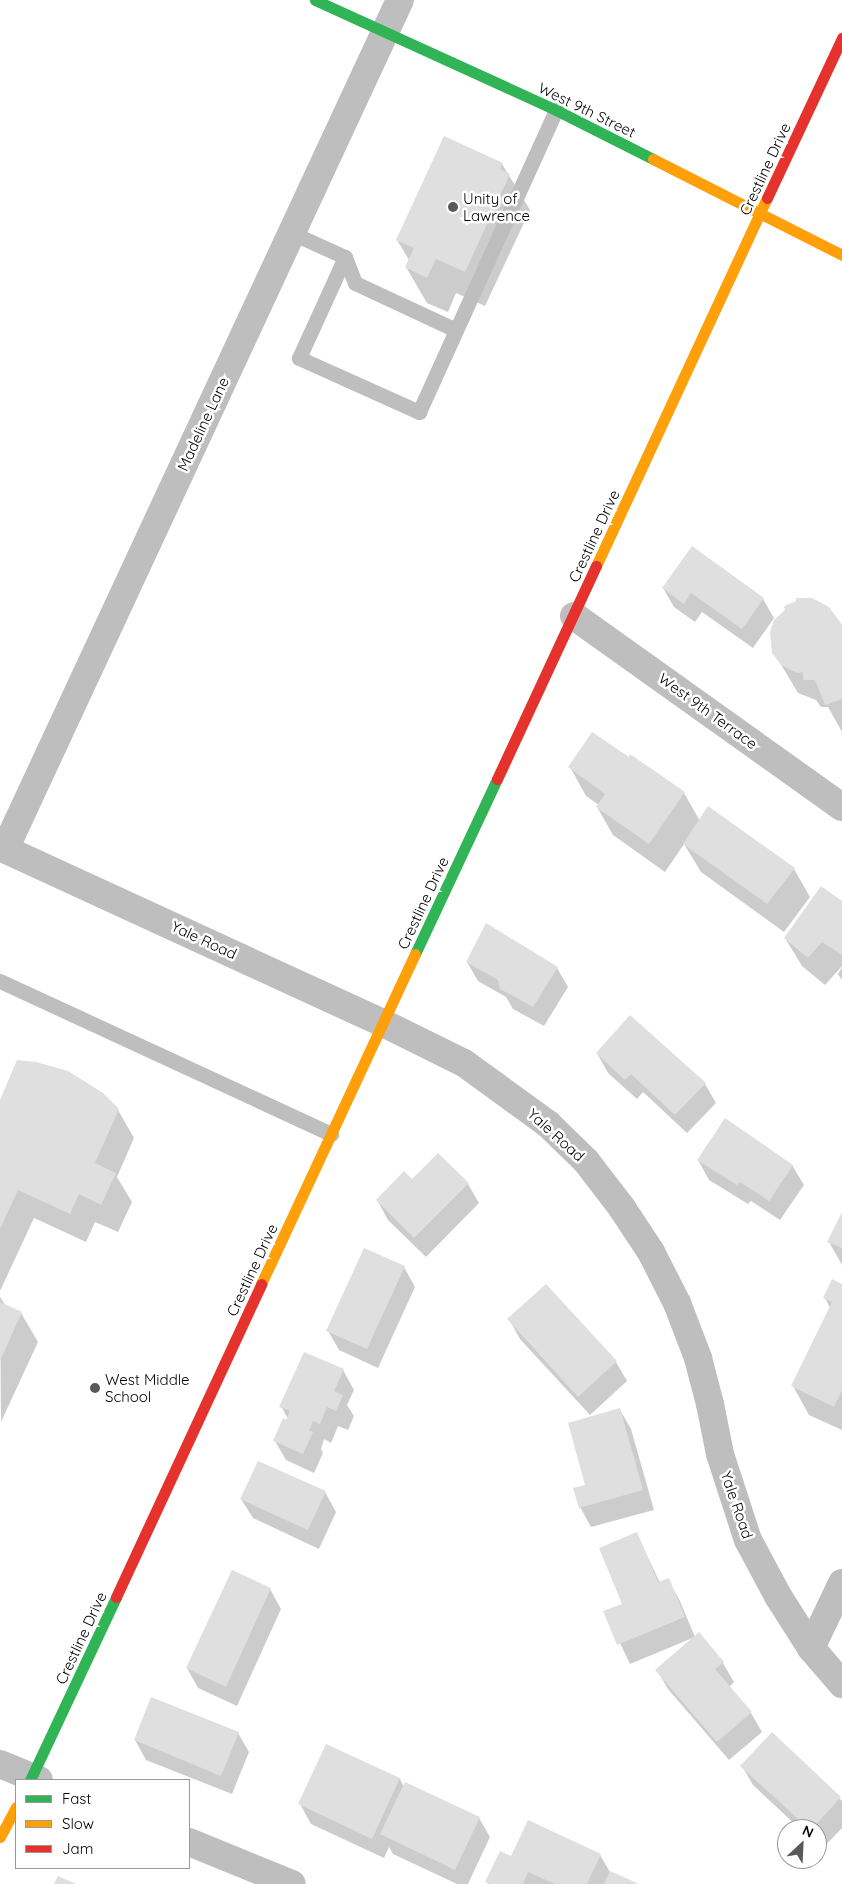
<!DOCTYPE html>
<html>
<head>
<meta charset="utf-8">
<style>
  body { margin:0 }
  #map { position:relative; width:842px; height:1884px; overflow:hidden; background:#fff; font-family:Quicksand,sans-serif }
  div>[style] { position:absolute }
  .shadow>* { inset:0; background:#0003 }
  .building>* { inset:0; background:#dfdfdf }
  .lane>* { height:15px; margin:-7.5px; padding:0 7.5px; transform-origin:7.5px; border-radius:7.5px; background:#bebebe }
  .street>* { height:28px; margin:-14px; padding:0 14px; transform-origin:14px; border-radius:14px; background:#bebebe }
  .fast>* { height:11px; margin:-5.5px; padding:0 5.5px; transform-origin:5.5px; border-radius:5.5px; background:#30b455 }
  .slow>* { height:11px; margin:-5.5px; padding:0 5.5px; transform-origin:5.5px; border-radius:5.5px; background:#ff9f0a }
  .jam>* { height:11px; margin:-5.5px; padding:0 5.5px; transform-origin:5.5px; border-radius:5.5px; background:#e5322d }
  .dots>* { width:14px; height:14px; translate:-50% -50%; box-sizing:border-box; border:2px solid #fff; border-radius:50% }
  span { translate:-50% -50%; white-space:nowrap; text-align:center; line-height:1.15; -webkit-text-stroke:5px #fff; paint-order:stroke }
  .street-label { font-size:15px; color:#000 }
  .poi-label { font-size:15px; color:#000 }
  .left { translate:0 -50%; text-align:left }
  .legend { position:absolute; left:15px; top:1779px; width:175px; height:90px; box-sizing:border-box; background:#fff; border:1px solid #999; margin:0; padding:6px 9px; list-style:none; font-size:15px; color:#000 }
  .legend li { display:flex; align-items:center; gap:10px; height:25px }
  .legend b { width:25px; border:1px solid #999 }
  .north { position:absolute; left:777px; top:1819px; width:50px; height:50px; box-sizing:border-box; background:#fff; border:1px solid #999; border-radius:50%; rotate:25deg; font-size:14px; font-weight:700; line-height:20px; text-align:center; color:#000 }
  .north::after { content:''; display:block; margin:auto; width:18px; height:22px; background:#595959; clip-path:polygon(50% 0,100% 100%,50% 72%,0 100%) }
</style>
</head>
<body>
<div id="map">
  <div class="shadow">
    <div style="clip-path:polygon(502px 164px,530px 210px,485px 306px,456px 293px,448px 312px,427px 303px,406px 267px,409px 260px,397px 240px)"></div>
    <div style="clip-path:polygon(663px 588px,763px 599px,774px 618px,753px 648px,702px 612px,695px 622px,674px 607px)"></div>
    <div style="clip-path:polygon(828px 608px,842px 625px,842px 732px,828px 707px,821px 707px,816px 700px,798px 693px,774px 653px)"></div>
    <div style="clip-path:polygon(570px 767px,684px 793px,700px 821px,794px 869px,810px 897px,784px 932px,701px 872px,684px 844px,665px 872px,613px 835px,597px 807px,599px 805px,586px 796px)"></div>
    <div style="clip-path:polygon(842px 903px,842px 966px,825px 985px,802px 966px,785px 938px)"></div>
    <div style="clip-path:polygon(467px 962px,557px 968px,568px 987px,544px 1026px,513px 1009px,506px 997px,478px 981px)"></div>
    <div style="clip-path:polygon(842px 967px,842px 980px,838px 974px)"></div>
    <div style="clip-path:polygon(630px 1017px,705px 1084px,716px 1103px,687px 1133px,643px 1092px,637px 1099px,608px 1073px,597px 1053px)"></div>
    <div style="clip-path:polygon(0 1103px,118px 1110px,134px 1138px,117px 1177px,132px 1202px,118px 1232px,95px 1222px,86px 1242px,34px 1218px,0 1291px)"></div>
    <div style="clip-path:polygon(698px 1160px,792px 1165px,804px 1185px,780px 1220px,751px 1201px,748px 1204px,709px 1180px)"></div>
    <div style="clip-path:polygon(412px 1180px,468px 1184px,479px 1203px,426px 1257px,388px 1220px,377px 1200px)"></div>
    <div style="clip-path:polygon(842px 1215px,842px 1265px,829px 1242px)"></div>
    <div style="clip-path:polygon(404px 1267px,415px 1287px,378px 1368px,339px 1350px,328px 1331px)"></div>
    <div style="clip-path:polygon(842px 1286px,842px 1430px,809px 1415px,793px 1386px,830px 1308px,825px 1298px)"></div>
    <div style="clip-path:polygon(0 1297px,6px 1306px,21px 1313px,38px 1342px,1px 1422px)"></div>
    <div style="clip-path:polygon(509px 1319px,616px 1362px,627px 1381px,590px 1415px,520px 1339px)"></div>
    <div style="clip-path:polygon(343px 1370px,354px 1390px,347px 1405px,354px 1416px,348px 1430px,338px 1426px,331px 1443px,324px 1439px,321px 1449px,323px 1453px,314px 1473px,286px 1460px,275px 1441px,288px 1419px,281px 1406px)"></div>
    <div style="clip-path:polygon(620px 1410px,631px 1429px,654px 1510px,591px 1527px,580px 1507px)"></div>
    <div style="clip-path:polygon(325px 1492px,336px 1512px,319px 1549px,253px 1518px,241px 1499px)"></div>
    <div style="clip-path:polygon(637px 1534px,660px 1583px,668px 1580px,679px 1599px,695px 1637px,699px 1634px,723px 1663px,734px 1682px,729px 1687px,751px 1713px,762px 1732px,729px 1760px,668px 1689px,657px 1670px,695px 1637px,630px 1664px,605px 1612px,624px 1604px)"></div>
    <div style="clip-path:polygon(270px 1589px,281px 1609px,237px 1706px,198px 1688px,187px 1668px)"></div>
    <div style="clip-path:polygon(238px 1733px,249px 1752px,232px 1794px,146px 1760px,135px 1740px)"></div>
    <div style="clip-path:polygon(772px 1734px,842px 1801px,842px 1828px,822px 1849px,817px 1844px,817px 1829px,800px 1829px,753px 1785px,742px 1766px)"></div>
    <div style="clip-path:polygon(327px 1746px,400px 1779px,404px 1787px,479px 1818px,490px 1837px,468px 1884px,457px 1884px,393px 1854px,389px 1847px,384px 1858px,311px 1824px,300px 1804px)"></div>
    <div style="clip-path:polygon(600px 1855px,610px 1872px,636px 1884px,488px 1884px,487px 1881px,512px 1858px)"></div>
  </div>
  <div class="building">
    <div style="clip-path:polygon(444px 136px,503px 163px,500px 169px,510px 174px,465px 272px,436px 259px,427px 278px,405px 267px,414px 248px,396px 240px)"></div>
    <div style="clip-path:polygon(692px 546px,764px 598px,742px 629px,691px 593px,684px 604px,662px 588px)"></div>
    <div style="clip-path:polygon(796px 598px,812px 598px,829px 607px,842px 625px,842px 699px,831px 703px,825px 705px,815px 680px,803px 680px,803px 672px,797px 673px,781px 665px,772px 653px,770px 632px,774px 620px,785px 610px,784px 607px,786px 605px,796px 601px)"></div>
    <div style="clip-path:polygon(592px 732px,629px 757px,630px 754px,685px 792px,649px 844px,596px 807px,605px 794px,568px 767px)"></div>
    <div style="clip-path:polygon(708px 806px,795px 868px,767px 904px,683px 844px)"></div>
    <div style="clip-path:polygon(821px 886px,842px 901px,842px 955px,822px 942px,808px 958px,784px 938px)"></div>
    <div style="clip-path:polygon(486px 923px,558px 967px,533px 1007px,500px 989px,498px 980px,466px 962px)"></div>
    <div style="clip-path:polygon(630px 1015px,706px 1083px,675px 1115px,631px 1074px,625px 1080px,596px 1053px)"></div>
    <div style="clip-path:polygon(17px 1060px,36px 1062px,68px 1071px,103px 1093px,119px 1109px,95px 1163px,116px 1173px,101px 1205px,79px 1194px,70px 1214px,18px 1190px,0 1229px,0 1100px)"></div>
    <div style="clip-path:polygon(725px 1118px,793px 1165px,769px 1201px,740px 1182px,737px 1185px,697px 1160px)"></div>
    <div style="clip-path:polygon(438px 1153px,469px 1183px,414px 1238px,376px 1200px,404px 1171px,412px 1179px)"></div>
    <div style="clip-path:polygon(842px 1212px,842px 1248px,827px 1242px)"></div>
    <div style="clip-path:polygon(364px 1248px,405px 1266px,367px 1349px,326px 1331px)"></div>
    <div style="clip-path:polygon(832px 1279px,842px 1284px,842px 1390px,834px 1407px,791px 1386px,832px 1302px,823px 1298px)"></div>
    <div style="clip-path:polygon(546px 1284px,617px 1361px,578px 1397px,507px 1319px)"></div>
    <div style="clip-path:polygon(0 1302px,22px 1312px,0 1361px)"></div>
    <div style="clip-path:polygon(304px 1352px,344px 1369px,334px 1391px,343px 1395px,336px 1411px,327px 1407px,320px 1424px,313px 1421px,309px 1431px,313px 1432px,303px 1454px,273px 1441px,283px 1418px,286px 1420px,290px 1411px,279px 1407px)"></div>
    <div style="clip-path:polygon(620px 1408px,643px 1490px,579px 1508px,573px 1488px,585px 1485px,568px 1423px)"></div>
    <div style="clip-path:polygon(258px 1461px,326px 1491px,308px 1530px,240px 1499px)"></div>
    <div style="clip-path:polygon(637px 1532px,658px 1582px,669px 1578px,685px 1617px,617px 1645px,603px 1611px,622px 1604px,599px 1548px)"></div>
    <div style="clip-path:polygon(232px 1570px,271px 1588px,226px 1687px,186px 1668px)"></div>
    <div style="clip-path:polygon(699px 1632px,724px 1662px,715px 1669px,752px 1712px,717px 1742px,655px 1670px)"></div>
    <div style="clip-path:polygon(151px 1697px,239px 1732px,221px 1776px,134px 1740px)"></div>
    <div style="clip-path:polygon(772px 1732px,841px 1797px,812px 1829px,809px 1829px,740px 1766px)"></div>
    <div style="clip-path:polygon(326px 1744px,400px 1778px,372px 1839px,298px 1804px)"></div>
    <div style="clip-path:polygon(405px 1782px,480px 1817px,455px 1870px,380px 1834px)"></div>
    <div style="clip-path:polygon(528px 1820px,601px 1854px,587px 1884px,555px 1884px,528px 1872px,523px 1884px,490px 1884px,485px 1882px,500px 1851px,511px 1856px)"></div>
    <div style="clip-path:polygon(610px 1871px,639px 1884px,604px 1884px)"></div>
    <div style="clip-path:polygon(58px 1876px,76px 1884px,54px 1884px)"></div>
  </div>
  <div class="lane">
    <div style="left:292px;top:233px;width:58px;rotate:24.4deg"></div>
    <div style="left:345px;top:257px;width:28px;rotate:69deg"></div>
    <div style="left:355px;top:283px;width:111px;rotate:25deg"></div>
    <div style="left:345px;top:257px;width:111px;rotate:114.5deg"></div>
    <div style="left:299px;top:358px;width:132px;rotate:24.2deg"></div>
    <div style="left:419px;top:412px;width:332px;rotate:-65.6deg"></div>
    <div style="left:0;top:981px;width:365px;rotate:24.8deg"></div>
  </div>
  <div class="street">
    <div style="left:574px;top:616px;width:329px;rotate:35.5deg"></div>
    <div style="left:0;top:847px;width:422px;rotate:24.7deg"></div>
    <div style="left:383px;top:1023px;width:90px;rotate:26.3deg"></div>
    <div style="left:464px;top:1063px;width:104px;rotate:36deg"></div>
    <div style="left:548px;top:1124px;width:53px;rotate:44.2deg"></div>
    <div style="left:586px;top:1161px;width:59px;rotate:52.5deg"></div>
    <div style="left:622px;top:1208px;width:53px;rotate:56.6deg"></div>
    <div style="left:651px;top:1252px;width:57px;rotate:63deg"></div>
    <div style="left:677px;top:1303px;width:59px;rotate:69.1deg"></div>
    <div style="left:698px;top:1358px;width:48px;rotate:75.4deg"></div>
    <div style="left:710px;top:1404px;width:51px;rotate:78.7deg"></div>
    <div style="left:720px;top:1454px;width:90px;rotate:72deg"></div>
    <div style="left:748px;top:1540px;width:64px;rotate:61.8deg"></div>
    <div style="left:778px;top:1596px;width:62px;rotate:57.6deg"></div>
    <div style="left:811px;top:1648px;width:48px;rotate:49.3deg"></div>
    <div style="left:5px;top:849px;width:936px;rotate:-65.05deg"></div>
    <div style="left:811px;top:1648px;width:72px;rotate:-64.5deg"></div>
    <div style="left:0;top:1764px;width:42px;rotate:22.3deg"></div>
    <div style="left:189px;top:1842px;width:111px;rotate:22.2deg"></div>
  </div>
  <div class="fast">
    <div style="left:315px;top:0;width:265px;rotate:24.5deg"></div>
    <div style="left:556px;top:110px;width:109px;rotate:26.8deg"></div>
    <div style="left:415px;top:954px;width:193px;rotate:-64.9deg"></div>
    <div style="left:30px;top:1780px;width:202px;rotate:-64.8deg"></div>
  </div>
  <div class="slow">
    <div style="left:653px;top:159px;width:212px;rotate:26.9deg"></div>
    <div style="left:596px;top:566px;width:406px;rotate:-65.1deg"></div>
    <div style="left:261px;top:1284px;width:364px;rotate:-65deg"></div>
    <div style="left:0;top:1837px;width:34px;rotate:-62deg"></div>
  </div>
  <div class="jam">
    <div style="left:767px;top:198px;width:177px;rotate:-64.9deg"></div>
    <div style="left:497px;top:779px;width:235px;rotate:-65.1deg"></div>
    <div style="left:116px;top:1597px;width:345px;rotate:-65.1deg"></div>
  </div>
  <div class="dots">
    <div style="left:453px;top:207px;background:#595959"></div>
    <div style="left:95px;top:1388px;background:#595959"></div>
  </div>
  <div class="street-label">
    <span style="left:587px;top:110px;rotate:26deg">West 9th Street</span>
    <span style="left:765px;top:169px;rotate:-65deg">Crestline Drive</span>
    <span style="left:203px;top:424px;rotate:-65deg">Madeline Lane</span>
    <span style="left:594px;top:536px;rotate:-65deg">Crestline Drive</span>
    <span style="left:708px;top:711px;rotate:36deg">West 9th Terrace</span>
    <span style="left:423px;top:903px;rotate:-65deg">Crestline Drive</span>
    <span style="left:204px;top:940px;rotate:25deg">Yale Road</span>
    <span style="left:556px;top:1135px;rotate:42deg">Yale Road</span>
    <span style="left:252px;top:1270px;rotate:-65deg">Crestline Drive</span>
    <span style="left:737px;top:1505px;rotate:71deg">Yale Road</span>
    <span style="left:81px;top:1638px;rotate:-65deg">Crestline Drive</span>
  </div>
  <div class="poi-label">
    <span class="left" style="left:463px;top:207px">Unity of<br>Lawrence</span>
    <span class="left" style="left:105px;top:1388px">West Middle<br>School</span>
  </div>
  <ul class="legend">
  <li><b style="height:6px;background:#30b455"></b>Fast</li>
  <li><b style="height:6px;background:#ff9f0a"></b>Slow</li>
  <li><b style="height:6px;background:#e5322d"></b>Jam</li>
  </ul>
  <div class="north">N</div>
</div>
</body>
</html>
